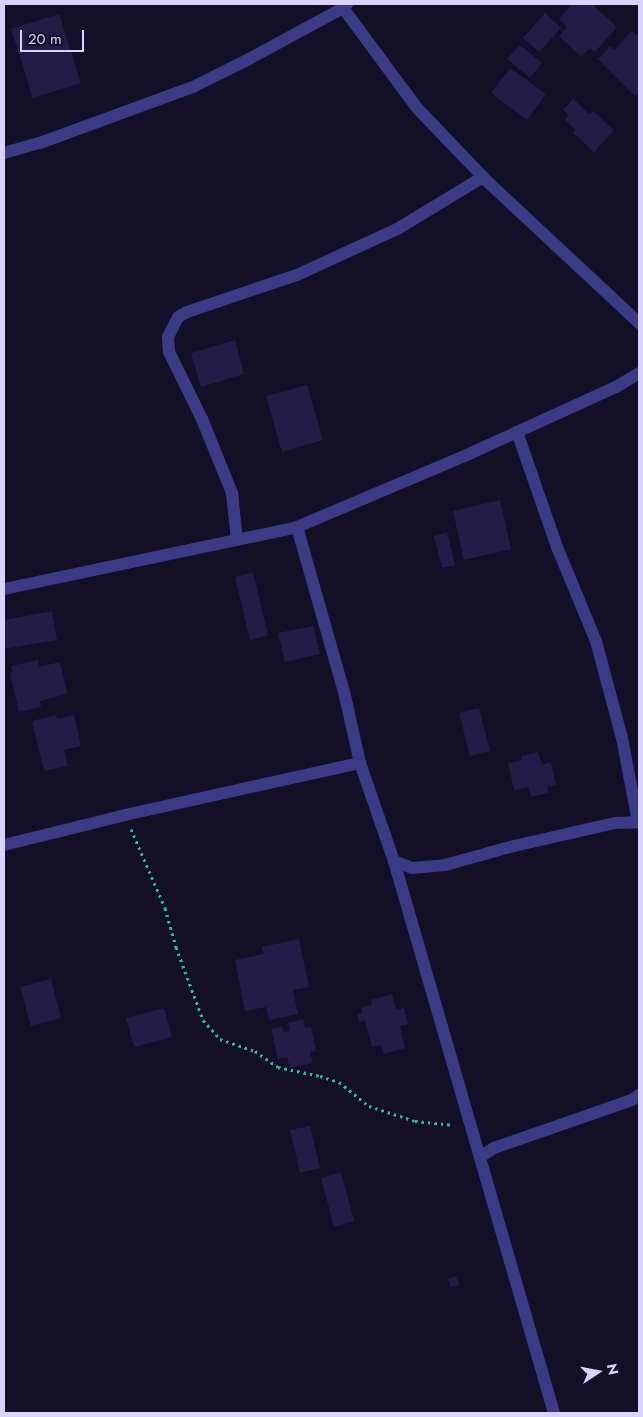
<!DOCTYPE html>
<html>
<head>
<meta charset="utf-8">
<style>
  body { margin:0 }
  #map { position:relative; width:643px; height:1417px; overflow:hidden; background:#130f26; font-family:Jost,sans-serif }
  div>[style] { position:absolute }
  .building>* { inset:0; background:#241b47 }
  .path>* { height:3px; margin-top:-1.5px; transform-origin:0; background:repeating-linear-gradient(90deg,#2fb8b0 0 2.5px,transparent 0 6.5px) }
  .minor>* { height:12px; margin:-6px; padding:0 6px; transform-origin:6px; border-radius:6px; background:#3d3a85 }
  span { translate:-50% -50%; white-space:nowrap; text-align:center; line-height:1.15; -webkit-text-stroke:5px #130f26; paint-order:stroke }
  .frame { position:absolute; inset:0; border:5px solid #d9d4ff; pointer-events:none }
  .north { position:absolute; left:573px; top:1347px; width:50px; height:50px; -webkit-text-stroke:4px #130f26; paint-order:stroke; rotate:79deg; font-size:14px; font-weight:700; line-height:20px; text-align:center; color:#d9d4ff }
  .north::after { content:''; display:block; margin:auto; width:18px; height:22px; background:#d9d4ff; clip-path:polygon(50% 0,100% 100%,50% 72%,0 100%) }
  .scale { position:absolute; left:20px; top:30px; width:64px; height:22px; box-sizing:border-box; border:2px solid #d9d4ff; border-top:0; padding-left:6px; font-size:15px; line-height:18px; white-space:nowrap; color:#d9d4ff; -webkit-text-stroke:4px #130f26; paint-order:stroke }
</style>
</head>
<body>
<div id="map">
  <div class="building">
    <div style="clip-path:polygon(572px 4px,592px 4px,617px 27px,595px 52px,590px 48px,581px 57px,559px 36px,567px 27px,559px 19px)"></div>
    <div style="clip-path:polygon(545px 13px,561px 28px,539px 52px,523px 38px)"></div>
    <div style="clip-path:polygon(59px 14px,81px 83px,33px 98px,11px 29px)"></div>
    <div style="clip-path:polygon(632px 31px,639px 37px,639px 92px,635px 96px,598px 59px,610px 46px,614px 50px)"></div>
    <div style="clip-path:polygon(520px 45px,542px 63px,530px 78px,507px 59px)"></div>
    <div style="clip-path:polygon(510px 68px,546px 94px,527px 120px,491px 93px)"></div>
    <div style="clip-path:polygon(573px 99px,589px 114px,593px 111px,614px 130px,594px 152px,573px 133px,576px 130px,565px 120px,569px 115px,563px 110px)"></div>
    <div style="clip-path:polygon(235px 340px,244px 374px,201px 387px,191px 353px)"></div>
    <div style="clip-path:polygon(307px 385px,323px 440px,282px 452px,266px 396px)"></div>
    <div style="clip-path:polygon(500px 500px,511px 549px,464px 560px,453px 511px)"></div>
    <div style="clip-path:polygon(447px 532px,455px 565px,442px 568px,434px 536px)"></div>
    <div style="clip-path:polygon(253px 572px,268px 635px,250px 640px,235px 577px)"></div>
    <div style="clip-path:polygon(52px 611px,57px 640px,4px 649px,4px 620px)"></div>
    <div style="clip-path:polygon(313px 626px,320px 654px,285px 662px,278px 633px)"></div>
    <div style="clip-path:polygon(38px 660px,39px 667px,60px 662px,67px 694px,40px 701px,41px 707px,19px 712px,10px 673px,13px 672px,11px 666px)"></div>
    <div style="clip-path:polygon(479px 708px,490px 751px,470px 756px,459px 713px)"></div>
    <div style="clip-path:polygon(56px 715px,57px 719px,74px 715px,81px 746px,64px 750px,68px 766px,44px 771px,32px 721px)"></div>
    <div style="clip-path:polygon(538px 752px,542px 765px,551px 762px,556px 785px,547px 787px,548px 793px,531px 797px,528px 787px,514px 790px,508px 763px,522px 760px,521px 756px)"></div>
    <div style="clip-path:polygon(299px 939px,309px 987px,293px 990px,298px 1014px,269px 1020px,266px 1007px,245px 1011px,235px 960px,264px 954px,262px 947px)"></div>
    <div style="clip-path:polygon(51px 979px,61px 1018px,31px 1026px,20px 987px)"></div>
    <div style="clip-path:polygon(392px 994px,396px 1010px,404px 1008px,408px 1024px,400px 1026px,405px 1048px,384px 1054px,381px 1045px,372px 1047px,365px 1020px,359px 1022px,357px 1014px,362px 1013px,361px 1008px,372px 1005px,371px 1000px)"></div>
    <div style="clip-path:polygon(164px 1008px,172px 1037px,134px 1047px,126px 1018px)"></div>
    <div style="clip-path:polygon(303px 1019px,305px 1028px,311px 1027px,316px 1051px,310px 1052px,313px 1063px,290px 1068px,287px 1057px,278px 1059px,271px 1029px,282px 1026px,284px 1032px,290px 1031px,288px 1023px)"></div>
    <div style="clip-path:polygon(310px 1126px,320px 1168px,300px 1173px,290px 1130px)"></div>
    <div style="clip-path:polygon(341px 1172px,354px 1221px,334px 1227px,321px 1178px)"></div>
    <div style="clip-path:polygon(456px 1276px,459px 1285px,451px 1287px,448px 1279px)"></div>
  </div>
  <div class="path">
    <div style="left:131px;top:829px;width:86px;rotate:66.7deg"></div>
    <div style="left:165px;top:908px;width:41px;rotate:74.2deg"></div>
    <div style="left:176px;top:947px;width:78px;rotate:69.7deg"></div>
    <div style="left:203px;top:1020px;width:25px;rotate:48deg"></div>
    <div style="left:220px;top:1039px;width:37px;rotate:19deg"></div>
    <div style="left:255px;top:1051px;width:28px;rotate:35deg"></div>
    <div style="left:278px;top:1067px;width:43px;rotate:12.1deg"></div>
    <div style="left:320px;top:1076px;width:20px;rotate:18deg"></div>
    <div style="left:339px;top:1082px;width:38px;rotate:39deg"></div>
    <div style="left:369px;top:1106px;width:48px;rotate:18.1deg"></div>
    <div style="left:415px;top:1121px;width:39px;rotate:6deg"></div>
  </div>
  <div class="minor">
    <div style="left:343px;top:8px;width:124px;rotate:53.5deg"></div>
    <div style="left:417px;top:108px;width:105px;rotate:46.2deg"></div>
    <div style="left:490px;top:184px;width:204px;rotate:43deg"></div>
    <div style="left:4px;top:153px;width:37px;rotate:-16deg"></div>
    <div style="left:40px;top:143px;width:163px;rotate:-20.1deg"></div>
    <div style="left:193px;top:87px;width:63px;rotate:-26.6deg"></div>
    <div style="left:249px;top:59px;width:107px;rotate:-28.5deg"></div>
    <div style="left:343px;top:8px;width:6px;rotate:-45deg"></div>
    <div style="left:517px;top:432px;width:122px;rotate:70.8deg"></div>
    <div style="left:557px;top:547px;width:102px;rotate:67.5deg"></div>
    <div style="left:596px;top:641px;width:100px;rotate:75deg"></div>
    <div style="left:622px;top:738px;width:86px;rotate:79.2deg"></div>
    <div style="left:297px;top:527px;width:176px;rotate:74.1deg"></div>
    <div style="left:345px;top:696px;width:69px;rotate:77.4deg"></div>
    <div style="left:360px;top:763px;width:104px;rotate:70.9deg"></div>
    <div style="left:394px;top:861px;width:575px;rotate:73.84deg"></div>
    <div style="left:237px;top:540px;width:47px;rotate:-96.1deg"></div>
    <div style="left:232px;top:493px;width:80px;rotate:-112.1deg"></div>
    <div style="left:202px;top:419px;width:75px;rotate:-116.2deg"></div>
    <div style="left:169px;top:352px;width:15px;rotate:-94deg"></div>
    <div style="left:168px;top:337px;width:22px;rotate:-63deg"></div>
    <div style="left:178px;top:317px;width:10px;rotate:-29deg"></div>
    <div style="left:187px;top:312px;width:116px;rotate:-18.6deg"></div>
    <div style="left:297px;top:275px;width:112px;rotate:-24.7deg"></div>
    <div style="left:399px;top:228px;width:98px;rotate:-31.3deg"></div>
    <div style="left:4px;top:589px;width:299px;rotate:-11.9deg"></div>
    <div style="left:297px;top:527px;width:189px;rotate:-23deg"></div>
    <div style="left:471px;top:453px;width:159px;rotate:-24.5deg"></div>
    <div style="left:616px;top:387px;width:27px;rotate:-31deg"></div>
    <div style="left:4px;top:845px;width:125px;rotate:-13.9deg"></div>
    <div style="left:125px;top:815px;width:241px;rotate:-12.5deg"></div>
    <div style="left:394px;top:861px;width:19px;rotate:21deg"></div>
    <div style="left:412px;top:868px;width:33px;rotate:-5deg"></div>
    <div style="left:445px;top:865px;width:72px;rotate:-15.4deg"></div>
    <div style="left:514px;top:846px;width:104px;rotate:-12.8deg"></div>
    <div style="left:615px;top:823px;width:24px;rotate:-2deg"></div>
    <div style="left:480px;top:1157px;width:17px;rotate:-33deg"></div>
    <div style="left:494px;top:1148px;width:146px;rotate:-19.2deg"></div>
    <div style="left:632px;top:1100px;width:9px;rotate:-36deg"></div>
  </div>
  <div class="frame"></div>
  <div class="north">N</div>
  <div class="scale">20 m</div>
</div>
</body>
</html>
